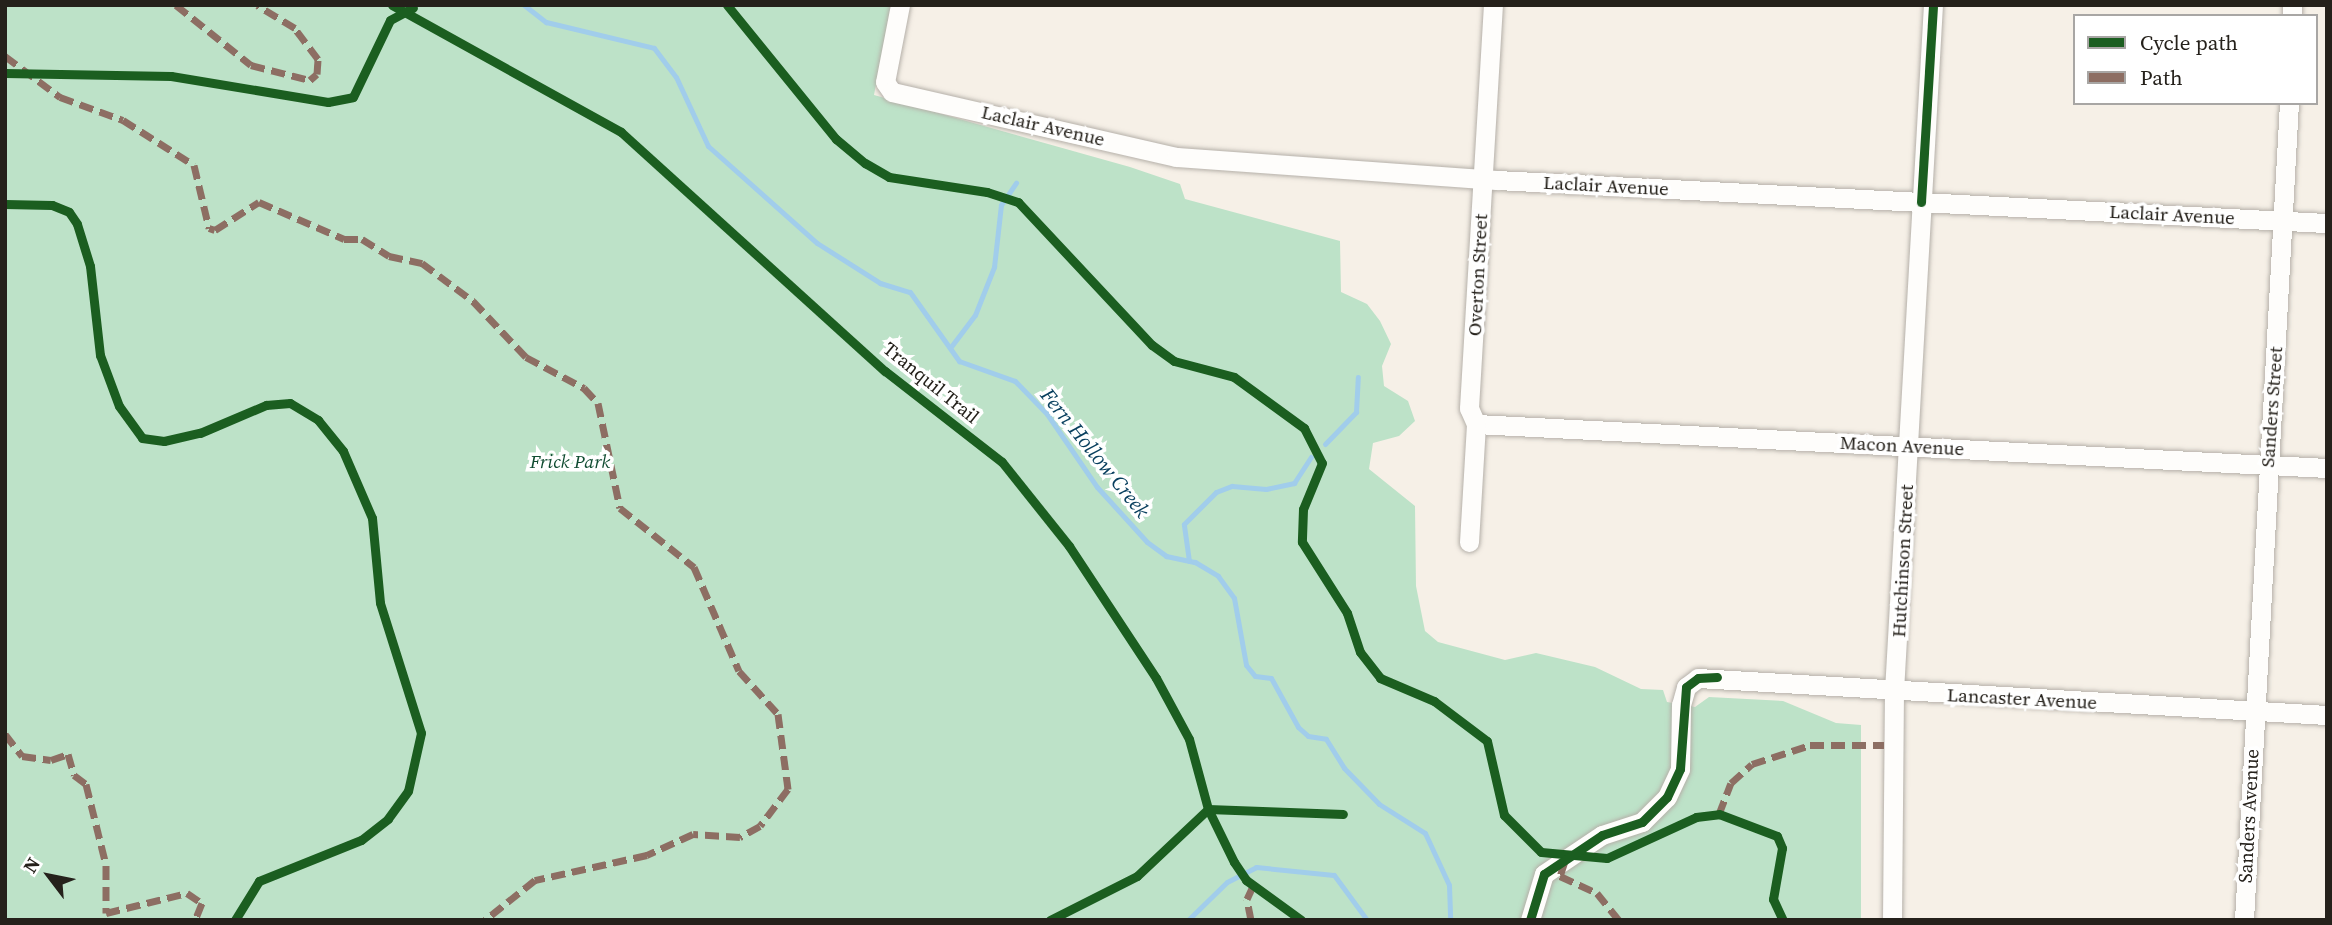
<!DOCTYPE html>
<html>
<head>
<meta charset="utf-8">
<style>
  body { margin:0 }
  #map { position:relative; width:2332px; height:925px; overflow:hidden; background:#f6f0e7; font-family:"Source Serif 4",serif }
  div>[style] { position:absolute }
  .green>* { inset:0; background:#bde2c8 }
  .stream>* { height:5px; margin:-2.5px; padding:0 2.5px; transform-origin:2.5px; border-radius:2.5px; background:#a1cdeb }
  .roads { filter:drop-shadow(0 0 2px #b5b0a9) drop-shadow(0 0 2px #b5b0a9) }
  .minor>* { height:19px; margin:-9.5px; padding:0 9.5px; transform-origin:9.5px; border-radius:9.5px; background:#fefdfb }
  .quiet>* { height:7px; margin-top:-3.5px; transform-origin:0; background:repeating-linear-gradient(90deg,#8d6e63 0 14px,transparent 0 21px) }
  .cycleway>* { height:9px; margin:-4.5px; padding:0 4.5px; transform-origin:4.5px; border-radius:4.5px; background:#1b5e20 }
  span { translate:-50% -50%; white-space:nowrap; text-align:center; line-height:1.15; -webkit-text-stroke:7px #fff; paint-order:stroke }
  .street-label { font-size:19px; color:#25211b }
  .park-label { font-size:19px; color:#104c31; font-style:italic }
  .water-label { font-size:21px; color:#073e5d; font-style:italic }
  .frame { position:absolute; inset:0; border:7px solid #25211b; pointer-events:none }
  .legend { position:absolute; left:2073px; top:14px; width:245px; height:91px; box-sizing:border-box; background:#fff; border:2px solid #a8a6a4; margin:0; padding:9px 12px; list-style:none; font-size:21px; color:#25211b }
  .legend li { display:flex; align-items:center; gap:14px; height:35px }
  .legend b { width:35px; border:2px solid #a8a6a4 }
  .north { position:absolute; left:14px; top:841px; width:70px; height:70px; -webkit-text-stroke:5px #fff; paint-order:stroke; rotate:302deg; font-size:19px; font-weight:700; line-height:28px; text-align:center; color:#25211b }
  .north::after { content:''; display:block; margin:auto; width:24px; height:32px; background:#25211b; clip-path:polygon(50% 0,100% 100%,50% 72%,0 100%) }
</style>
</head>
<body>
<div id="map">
  <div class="green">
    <div style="clip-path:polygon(5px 5px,891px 5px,874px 95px,1130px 167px,1180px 184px,1185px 199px,1340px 241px,1341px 292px,1367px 304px,1380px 321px,1391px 344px,1382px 366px,1384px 386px,1408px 401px,1415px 421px,1399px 436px,1373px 443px,1369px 469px,1415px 506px,1416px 586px,1425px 631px,1438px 642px,1505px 660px,1536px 653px,1595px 667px,1641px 689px,1663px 690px,1667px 702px,1695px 707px,1709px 697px,1783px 701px,1836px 723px,1861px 725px,1861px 920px,5px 920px)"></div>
  </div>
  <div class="stream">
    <div style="left:524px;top:5px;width:28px;rotate:38deg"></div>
    <div style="left:546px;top:22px;width:111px;rotate:13.5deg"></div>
    <div style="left:654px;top:48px;width:36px;rotate:53deg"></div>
    <div style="left:676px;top:77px;width:76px;rotate:65.1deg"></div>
    <div style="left:708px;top:146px;width:146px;rotate:41.7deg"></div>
    <div style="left:817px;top:243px;width:75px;rotate:32.4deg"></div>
    <div style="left:880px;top:283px;width:31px;rotate:17deg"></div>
    <div style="left:910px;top:292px;width:85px;rotate:54.6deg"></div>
    <div style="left:959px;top:361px;width:59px;rotate:19.7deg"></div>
    <div style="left:1015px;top:381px;width:46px;rotate:45.9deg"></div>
    <div style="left:1047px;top:414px;width:88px;rotate:55.6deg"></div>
    <div style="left:1097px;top:487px;width:74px;rotate:47.7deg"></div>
    <div style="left:1147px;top:542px;width:24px;rotate:36deg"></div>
    <div style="left:1166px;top:556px;width:30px;rotate:12deg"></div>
    <div style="left:1195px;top:562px;width:27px;rotate:31deg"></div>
    <div style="left:1218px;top:576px;width:27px;rotate:54deg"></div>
    <div style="left:1234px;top:598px;width:68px;rotate:79.8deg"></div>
    <div style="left:1246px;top:665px;width:14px;rotate:51deg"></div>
    <div style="left:1255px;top:676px;width:16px;rotate:7deg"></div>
    <div style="left:1271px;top:678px;width:56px;rotate:61.1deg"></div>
    <div style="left:1298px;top:727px;width:13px;rotate:42deg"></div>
    <div style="left:1308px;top:736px;width:18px;rotate:9deg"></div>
    <div style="left:1326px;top:739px;width:34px;rotate:58deg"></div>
    <div style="left:1344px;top:768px;width:50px;rotate:45.8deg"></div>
    <div style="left:1379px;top:804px;width:54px;rotate:32.2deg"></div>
    <div style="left:1425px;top:833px;width:57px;rotate:65.2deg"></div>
    <div style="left:1449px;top:885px;width:35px;rotate:88deg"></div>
    <div style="left:950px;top:348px;width:41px;rotate:-52.9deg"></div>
    <div style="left:975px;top:315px;width:52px;rotate:-68.4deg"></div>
    <div style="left:994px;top:267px;width:62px;rotate:-83.6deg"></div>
    <div style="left:1001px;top:205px;width:27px;rotate:-56deg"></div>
    <div style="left:1325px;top:444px;width:45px;rotate:-45.9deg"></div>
    <div style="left:1356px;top:412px;width:35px;rotate:-87deg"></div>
    <div style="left:1189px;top:561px;width:37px;rotate:-98deg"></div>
    <div style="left:1184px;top:524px;width:45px;rotate:-45deg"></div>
    <div style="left:1216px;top:492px;width:17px;rotate:-21deg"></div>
    <div style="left:1232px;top:486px;width:34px;rotate:5deg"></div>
    <div style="left:1266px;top:489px;width:29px;rotate:-12deg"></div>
    <div style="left:1294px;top:483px;width:31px;rotate:-57deg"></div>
    <div style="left:1188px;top:920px;width:54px;rotate:-44.3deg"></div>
    <div style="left:1227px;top:882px;width:33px;rotate:-27deg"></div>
    <div style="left:1256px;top:867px;width:78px;rotate:5.9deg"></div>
    <div style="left:1334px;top:875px;width:56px;rotate:53.7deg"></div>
  </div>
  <div class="roads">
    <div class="minor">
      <div style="left:900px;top:5px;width:78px;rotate:101deg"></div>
      <div style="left:885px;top:82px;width:12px;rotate:55deg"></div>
      <div style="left:892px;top:92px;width:291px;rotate:12.9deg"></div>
      <div style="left:1176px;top:157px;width:322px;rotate:4.1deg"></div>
      <div style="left:1497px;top:180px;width:831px;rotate:2.97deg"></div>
      <div style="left:2292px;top:16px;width:11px;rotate:-90deg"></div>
      <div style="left:1476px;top:424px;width:852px;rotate:2.96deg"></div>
      <div style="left:1469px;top:542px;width:118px;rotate:-86.6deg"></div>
      <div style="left:1476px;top:424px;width:17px;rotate:-114deg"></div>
      <div style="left:1469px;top:408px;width:404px;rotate:-86.6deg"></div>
      <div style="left:1530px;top:920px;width:48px;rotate:-73.1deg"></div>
      <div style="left:1544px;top:874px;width:70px;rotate:-33.9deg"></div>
      <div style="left:1602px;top:835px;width:42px;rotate:-18deg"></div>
      <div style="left:1642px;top:822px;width:35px;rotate:-45deg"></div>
      <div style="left:1667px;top:797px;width:31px;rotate:-65deg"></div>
      <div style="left:1680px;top:769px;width:64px;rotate:-89.1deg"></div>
      <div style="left:1681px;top:705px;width:19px;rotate:-74deg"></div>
      <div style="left:1686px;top:687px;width:15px;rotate:-37deg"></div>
      <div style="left:1698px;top:678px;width:630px;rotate:3.37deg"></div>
      <div style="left:1892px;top:920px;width:229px;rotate:-89.5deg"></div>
      <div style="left:1894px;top:691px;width:687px;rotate:-86.75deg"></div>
      <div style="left:2244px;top:920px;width:818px;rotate:-86.85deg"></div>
    </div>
  </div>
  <div class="quiet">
    <div style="left:176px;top:5px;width:96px;rotate:38.7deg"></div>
    <div style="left:251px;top:65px;width:61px;rotate:14.3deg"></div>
    <div style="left:310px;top:80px;width:9px;rotate:-41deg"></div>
    <div style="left:317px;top:74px;width:15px;rotate:-86deg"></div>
    <div style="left:318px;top:59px;width:39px;rotate:-127deg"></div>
    <div style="left:295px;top:28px;width:44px;rotate:-148.8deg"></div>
    <div style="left:5px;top:56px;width:69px;rotate:36.7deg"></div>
    <div style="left:60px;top:97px;width:67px;rotate:20.1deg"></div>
    <div style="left:123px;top:120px;width:84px;rotate:32.4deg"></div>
    <div style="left:194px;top:165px;width:65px;rotate:76.6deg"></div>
    <div style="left:209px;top:228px;width:6px;rotate:18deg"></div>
    <div style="left:215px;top:230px;width:52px;rotate:-32.5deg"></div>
    <div style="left:259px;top:202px;width:93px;rotate:23.5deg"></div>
    <div style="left:344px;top:239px;width:18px"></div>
    <div style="left:362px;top:239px;width:32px;rotate:32deg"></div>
    <div style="left:389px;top:256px;width:34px;rotate:12deg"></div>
    <div style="left:422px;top:263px;width:64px;rotate:36.7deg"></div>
    <div style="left:473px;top:301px;width:77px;rotate:46.6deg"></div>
    <div style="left:526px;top:357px;width:66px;rotate:28.1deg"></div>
    <div style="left:584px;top:388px;width:21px;rotate:47deg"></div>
    <div style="left:598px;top:403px;width:107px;rotate:78.2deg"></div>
    <div style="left:620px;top:508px;width:95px;rotate:38.6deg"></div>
    <div style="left:694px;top:567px;width:113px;rotate:66.6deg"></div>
    <div style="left:739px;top:671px;width:58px;rotate:47.8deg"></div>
    <div style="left:778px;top:714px;width:76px;rotate:82.4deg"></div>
    <div style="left:788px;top:789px;width:46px;rotate:127.1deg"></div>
    <div style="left:760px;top:826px;width:23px;rotate:151deg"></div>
    <div style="left:740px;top:837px;width:47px;rotate:-176.3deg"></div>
    <div style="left:693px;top:834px;width:51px;rotate:155.5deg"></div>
    <div style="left:647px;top:855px;width:115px;rotate:167.4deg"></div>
    <div style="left:535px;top:880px;width:64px;rotate:141.3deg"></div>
    <div style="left:5px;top:734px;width:28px;rotate:52deg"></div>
    <div style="left:22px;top:756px;width:29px;rotate:8deg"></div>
    <div style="left:51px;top:760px;width:18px;rotate:-19deg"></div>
    <div style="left:68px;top:754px;width:22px;rotate:74deg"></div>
    <div style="left:74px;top:775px;width:15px;rotate:37deg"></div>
    <div style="left:86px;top:784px;width:83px;rotate:76.1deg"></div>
    <div style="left:106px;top:865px;width:48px;rotate:90deg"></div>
    <div style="left:106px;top:913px;width:83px;rotate:-13.9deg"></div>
    <div style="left:187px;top:893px;width:18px;rotate:34deg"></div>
    <div style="left:202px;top:903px;width:18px;rotate:112deg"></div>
    <div style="left:1719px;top:814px;width:33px;rotate:-69deg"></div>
    <div style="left:1731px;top:783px;width:28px;rotate:-42deg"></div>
    <div style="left:1752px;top:764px;width:61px;rotate:-18.1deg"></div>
    <div style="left:1810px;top:745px;width:74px"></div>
    <div style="left:1565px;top:861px;width:16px;rotate:108deg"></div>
    <div style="left:1560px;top:876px;width:41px;rotate:24.7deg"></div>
    <div style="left:1597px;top:893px;width:35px;rotate:51deg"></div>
    <div style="left:1251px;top:920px;width:21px;rotate:-101deg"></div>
    <div style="left:1247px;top:899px;width:17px;rotate:-65deg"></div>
  </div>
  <div class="cycleway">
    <div style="left:392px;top:5px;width:262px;rotate:29deg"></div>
    <div style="left:621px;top:132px;width:356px;rotate:42.2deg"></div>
    <div style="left:885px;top:371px;width:148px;rotate:37.9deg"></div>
    <div style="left:1002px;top:462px;width:107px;rotate:51.4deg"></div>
    <div style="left:1069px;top:546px;width:158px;rotate:56.6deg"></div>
    <div style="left:1156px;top:678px;width:69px;rotate:61.6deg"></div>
    <div style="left:1189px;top:739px;width:73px;rotate:74.8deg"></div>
    <div style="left:1208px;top:809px;width:59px;rotate:63.9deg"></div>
    <div style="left:1234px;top:862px;width:22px;rotate:56deg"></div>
    <div style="left:1246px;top:880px;width:68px;rotate:36deg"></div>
    <div style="left:727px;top:5px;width:173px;rotate:50.9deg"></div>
    <div style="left:836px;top:139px;width:38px;rotate:40deg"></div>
    <div style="left:865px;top:163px;width:28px;rotate:30deg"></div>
    <div style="left:889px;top:177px;width:99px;rotate:8.7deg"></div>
    <div style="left:987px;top:192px;width:33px;rotate:18deg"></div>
    <div style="left:1018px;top:202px;width:196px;rotate:46.9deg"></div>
    <div style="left:1152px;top:345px;width:27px;rotate:36deg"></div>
    <div style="left:1174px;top:361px;width:62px;rotate:14.9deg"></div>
    <div style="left:1234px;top:377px;width:87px;rotate:36.1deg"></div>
    <div style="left:1304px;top:428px;width:39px;rotate:63deg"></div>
    <div style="left:1322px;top:463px;width:50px;rotate:112.4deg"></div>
    <div style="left:1303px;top:509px;width:33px;rotate:92deg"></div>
    <div style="left:1302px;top:542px;width:84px;rotate:57.6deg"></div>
    <div style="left:1347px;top:613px;width:41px;rotate:71.6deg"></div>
    <div style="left:1360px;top:652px;width:33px;rotate:52deg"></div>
    <div style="left:1380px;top:678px;width:59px;rotate:23.1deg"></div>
    <div style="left:1434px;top:701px;width:66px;rotate:37deg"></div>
    <div style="left:1487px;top:741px;width:76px;rotate:77.1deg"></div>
    <div style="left:1504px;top:815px;width:52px;rotate:45deg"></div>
    <div style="left:1541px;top:852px;width:66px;rotate:5.2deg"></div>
    <div style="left:1607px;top:858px;width:98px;rotate:-24.7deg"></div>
    <div style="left:1696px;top:817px;width:23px;rotate:-7deg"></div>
    <div style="left:1719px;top:814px;width:62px;rotate:20.8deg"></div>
    <div style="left:1777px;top:836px;width:13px;rotate:67deg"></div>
    <div style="left:1782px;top:848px;width:52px;rotate:100deg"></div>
    <div style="left:1773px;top:899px;width:23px;rotate:65deg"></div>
    <div style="left:5px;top:73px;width:166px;rotate:1deg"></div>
    <div style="left:171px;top:76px;width:159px;rotate:9.4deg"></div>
    <div style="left:328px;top:102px;width:25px;rotate:-11deg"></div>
    <div style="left:353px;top:97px;width:85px;rotate:-64.3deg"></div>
    <div style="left:390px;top:20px;width:26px;rotate:-28deg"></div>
    <div style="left:1921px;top:202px;width:197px;rotate:-86.5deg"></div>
    <div style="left:5px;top:204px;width:47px;rotate:1.2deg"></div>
    <div style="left:52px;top:205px;width:18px;rotate:22deg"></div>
    <div style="left:69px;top:212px;width:14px;rotate:56deg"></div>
    <div style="left:77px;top:224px;width:44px;rotate:72.8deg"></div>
    <div style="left:90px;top:266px;width:90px;rotate:83.6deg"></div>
    <div style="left:100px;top:355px;width:54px;rotate:69.6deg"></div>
    <div style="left:119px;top:406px;width:39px;rotate:54deg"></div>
    <div style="left:142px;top:438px;width:22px;rotate:8deg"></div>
    <div style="left:164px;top:441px;width:37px;rotate:-13deg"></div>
    <div style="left:200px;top:433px;width:72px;rotate:-23deg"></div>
    <div style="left:266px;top:405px;width:24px;rotate:-5deg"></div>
    <div style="left:290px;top:403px;width:33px;rotate:31deg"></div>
    <div style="left:318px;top:420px;width:40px;rotate:51deg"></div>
    <div style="left:343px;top:451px;width:73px;rotate:66.6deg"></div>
    <div style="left:372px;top:518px;width:85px;rotate:84.6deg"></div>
    <div style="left:380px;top:603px;width:136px;rotate:72.5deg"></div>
    <div style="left:421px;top:733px;width:59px;rotate:102.6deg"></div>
    <div style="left:408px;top:791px;width:34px;rotate:126deg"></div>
    <div style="left:388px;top:819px;width:34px;rotate:142deg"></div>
    <div style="left:361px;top:840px;width:110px;rotate:158.1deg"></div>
    <div style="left:259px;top:881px;width:46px;rotate:121.6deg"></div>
    <div style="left:1050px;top:920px;width:97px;rotate:-26.8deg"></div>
    <div style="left:1137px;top:876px;width:98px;rotate:-43.3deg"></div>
    <div style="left:1208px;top:809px;width:135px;rotate:2.1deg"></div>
    <div style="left:1530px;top:920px;width:48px;rotate:-73.1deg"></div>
    <div style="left:1544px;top:874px;width:70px;rotate:-33.9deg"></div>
    <div style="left:1602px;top:835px;width:42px;rotate:-18deg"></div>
    <div style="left:1642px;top:822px;width:35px;rotate:-45deg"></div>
    <div style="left:1667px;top:797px;width:31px;rotate:-65deg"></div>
    <div style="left:1680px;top:769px;width:82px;rotate:-85.8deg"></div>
    <div style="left:1686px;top:687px;width:15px;rotate:-37deg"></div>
    <div style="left:1698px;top:678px;width:19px;rotate:-3deg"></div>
  </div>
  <div class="street-label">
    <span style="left:1043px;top:126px;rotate:13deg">Laclair Avenue</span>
    <span style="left:1606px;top:186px;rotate:3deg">Laclair Avenue</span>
    <span style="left:2172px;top:215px;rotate:3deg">Laclair Avenue</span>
    <span style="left:1478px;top:275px;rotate:-87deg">Overton Street</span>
    <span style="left:931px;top:383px;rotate:39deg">Tranquil Trail</span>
    <span style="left:2272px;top:407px;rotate:-86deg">Sanders Street</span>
    <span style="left:1902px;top:446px;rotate:3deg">Macon Avenue</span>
    <span style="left:1903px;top:561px;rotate:-87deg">Hutchinson Street</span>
    <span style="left:2022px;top:699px;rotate:3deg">Lancaster Avenue</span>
    <span style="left:2249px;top:816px;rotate:-87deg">Sanders Avenue</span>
  </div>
  <div class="park-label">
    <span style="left:570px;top:462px">Frick Park</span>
  </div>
  <div class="water-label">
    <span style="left:1095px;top:453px;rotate:51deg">Fern Hollow Creek</span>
  </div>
  <div class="frame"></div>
  <ul class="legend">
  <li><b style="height:9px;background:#1b5e20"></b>Cycle path</li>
  <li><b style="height:9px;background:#8d6e63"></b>Path</li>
  </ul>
  <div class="north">N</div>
</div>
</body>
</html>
